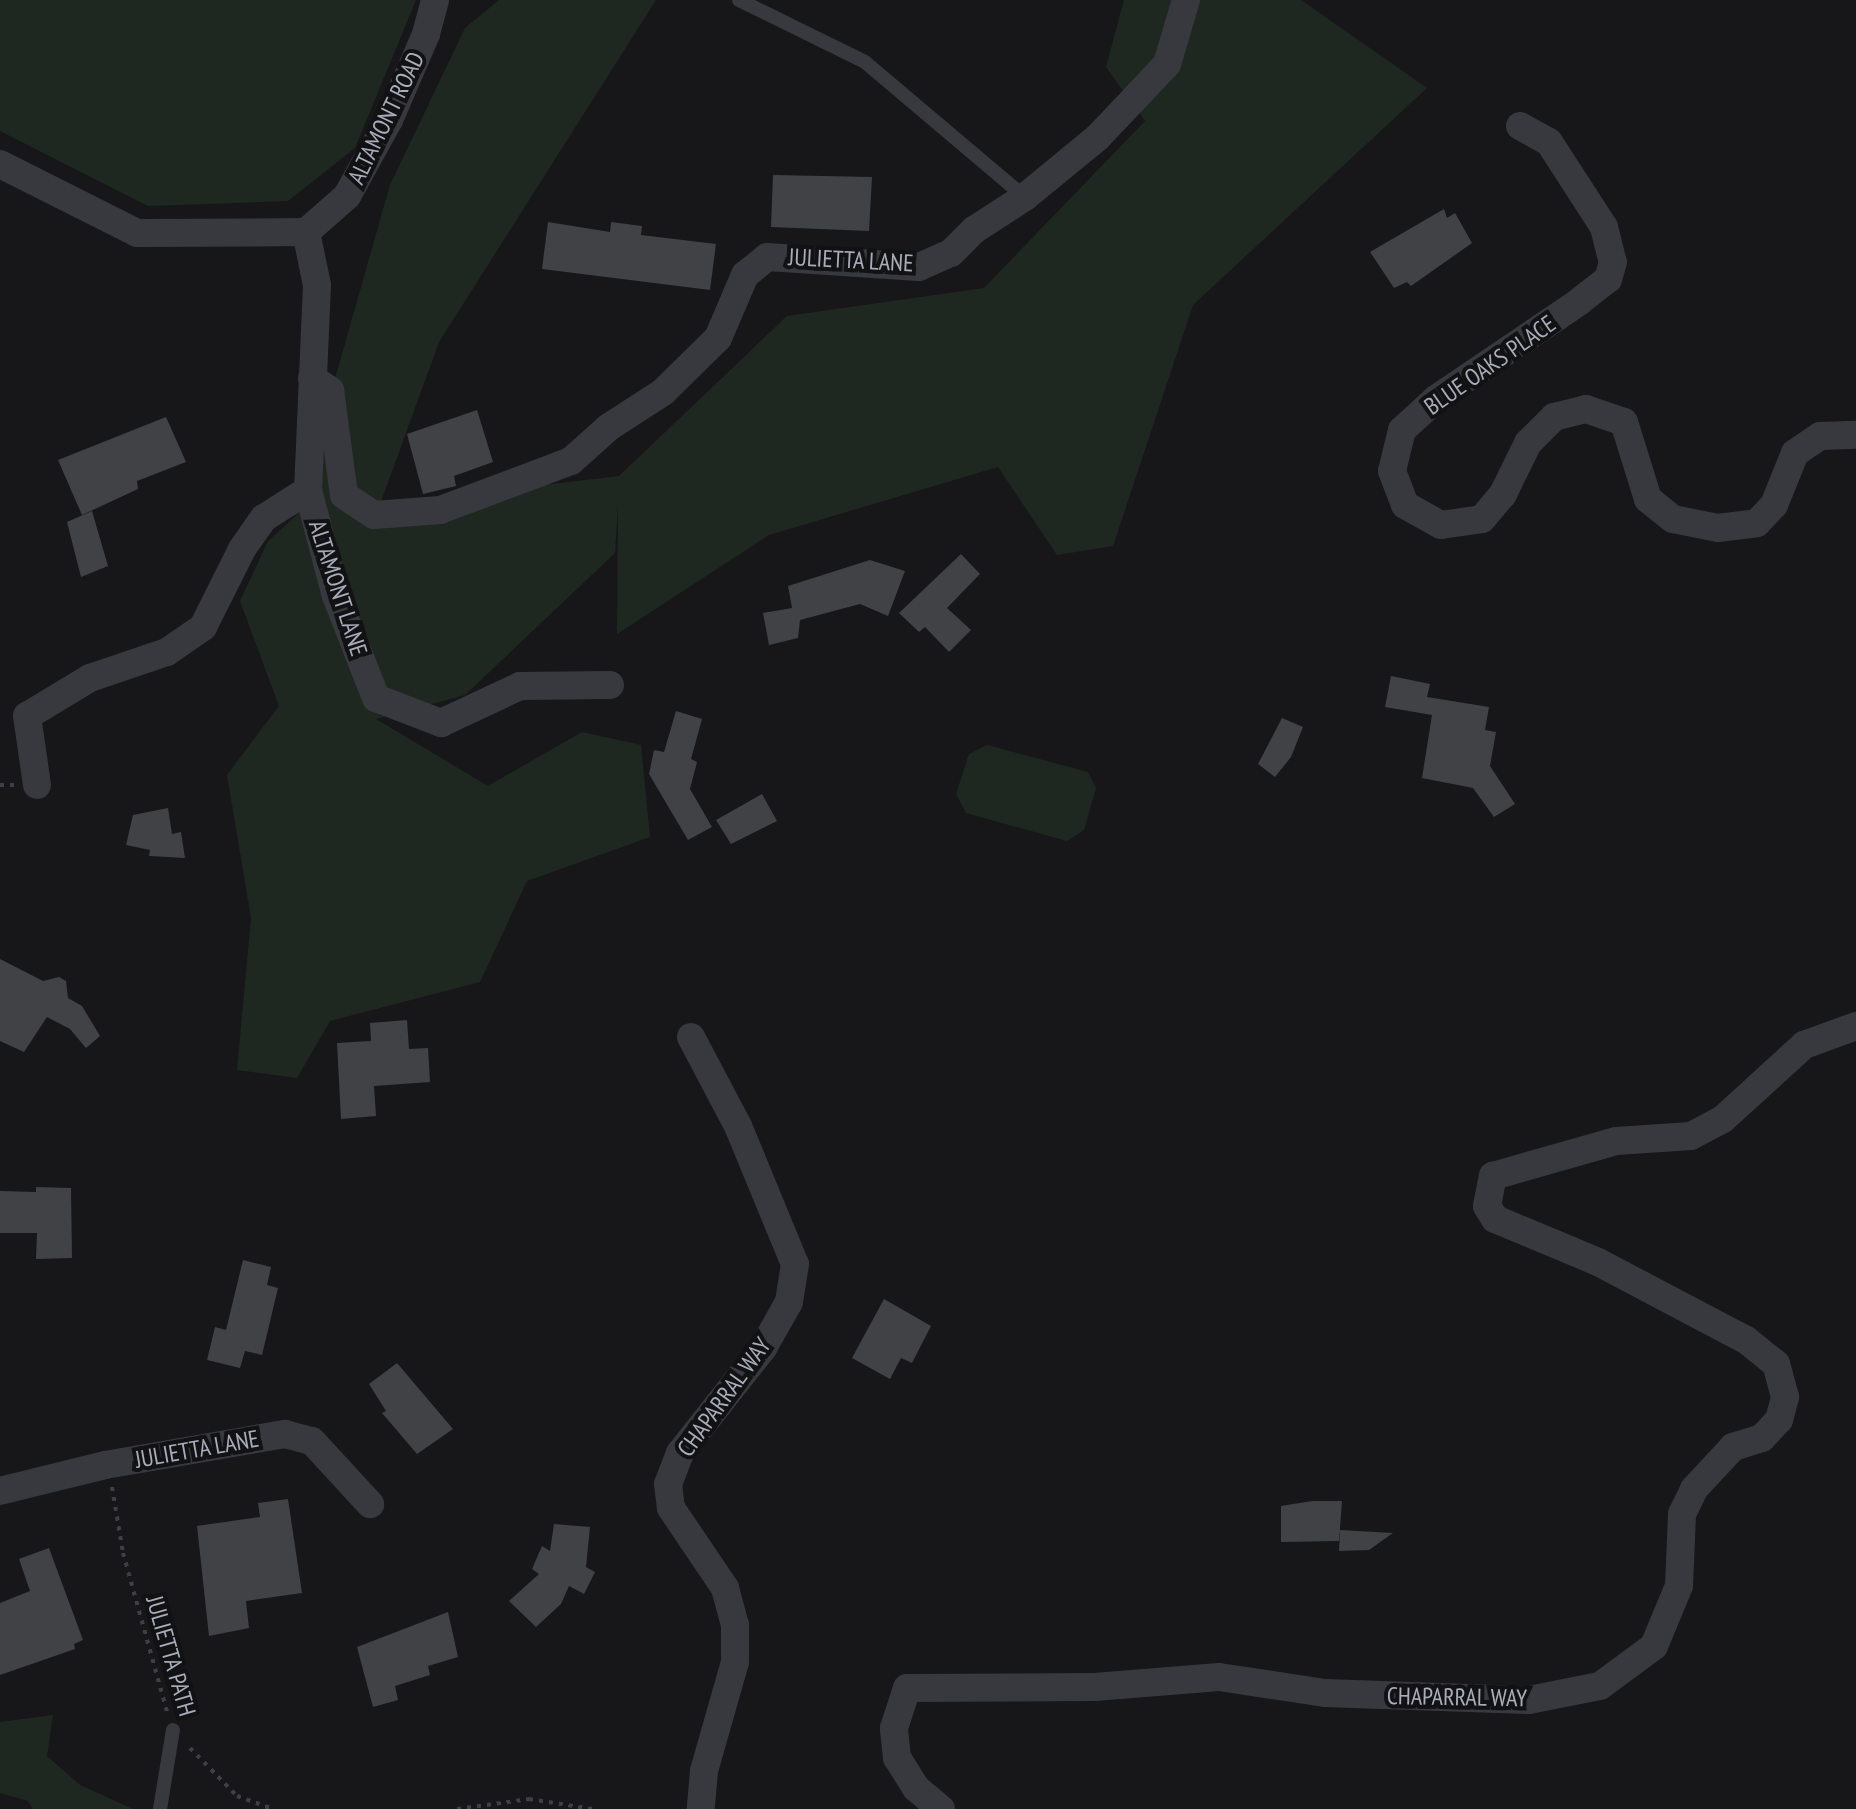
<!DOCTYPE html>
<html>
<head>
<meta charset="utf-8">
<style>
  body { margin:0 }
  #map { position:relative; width:1856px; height:1809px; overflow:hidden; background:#171719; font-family:"PT Sans Narrow",sans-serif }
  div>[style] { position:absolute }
  .green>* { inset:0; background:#1f2820 }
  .building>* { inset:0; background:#414246 }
  .path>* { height:4px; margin-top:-2px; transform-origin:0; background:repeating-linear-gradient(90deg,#3e4046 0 4px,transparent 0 10px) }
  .service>* { height:14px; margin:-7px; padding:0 7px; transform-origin:7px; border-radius:7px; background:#38393f }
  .minor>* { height:28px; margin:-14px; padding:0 14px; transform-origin:14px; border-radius:14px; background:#38393f }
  span { translate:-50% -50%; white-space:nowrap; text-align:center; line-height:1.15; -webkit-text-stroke:8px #121214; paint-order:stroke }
  .street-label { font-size:24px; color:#a8adba }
</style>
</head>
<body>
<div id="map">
  <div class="green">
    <div style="clip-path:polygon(0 0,416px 0,355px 148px,288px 201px,148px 206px,0 131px)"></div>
    <div style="clip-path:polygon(499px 0,656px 0,439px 342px,374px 521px,527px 487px,619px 476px,787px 316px,984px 288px,1145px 121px,1106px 67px,1124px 0,1301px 0,1427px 88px,1193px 305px,1113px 546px,1057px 555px,998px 467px,769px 535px,617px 634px,618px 504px,615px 553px,465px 695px,376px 719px,488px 786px,582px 732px,641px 745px,650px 837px,527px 881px,480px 982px,330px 1021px,297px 1078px,237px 1070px,251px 918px,227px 775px,279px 706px,240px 601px,268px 541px,296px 516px,390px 185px,465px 28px)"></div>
    <div style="clip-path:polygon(987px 745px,1088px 772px,1096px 788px,1084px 830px,1067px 841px,966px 813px,956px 794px,969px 754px)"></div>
    <div style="clip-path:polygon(53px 1715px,47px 1756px,80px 1785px,133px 1809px,33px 1809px,28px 1801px,0 1793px,0 1722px)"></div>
  </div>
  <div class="building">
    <div style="clip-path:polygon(773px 175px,872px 177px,869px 231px,771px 227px)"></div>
    <div style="clip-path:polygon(1444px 209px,1447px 218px,1455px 213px,1472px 243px,1411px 286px,1407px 282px,1394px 288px,1370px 252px)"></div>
    <div style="clip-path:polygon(548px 222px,610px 232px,611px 222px,642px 226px,641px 235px,716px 244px,710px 290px,542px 269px)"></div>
    <div style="clip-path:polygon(477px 410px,493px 462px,454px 476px,456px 486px,423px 494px,407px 434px)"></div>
    <div style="clip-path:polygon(166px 417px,186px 462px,137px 481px,138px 489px,82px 515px,58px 460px)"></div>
    <div style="clip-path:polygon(92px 511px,108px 566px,81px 577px,67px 522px)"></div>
    <div style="clip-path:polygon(961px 554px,980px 574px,947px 608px,971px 630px,949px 652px,925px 627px,919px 632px,899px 613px)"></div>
    <div style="clip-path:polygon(870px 560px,905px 571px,888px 616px,860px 604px,800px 620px,798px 638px,769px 645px,763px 613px,792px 608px,788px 586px)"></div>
    <div style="clip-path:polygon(1391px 676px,1430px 684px,1427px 697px,1489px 707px,1485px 730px,1496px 732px,1490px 766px,1515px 804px,1494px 817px,1473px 788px,1422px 778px,1432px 715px,1385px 707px)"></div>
    <div style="clip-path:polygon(676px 711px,702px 719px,691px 759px,697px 762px,690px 789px,712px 827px,688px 840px,649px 774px,654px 750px,664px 752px)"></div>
    <div style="clip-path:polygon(1282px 718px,1303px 727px,1291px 757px,1275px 777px,1258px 764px)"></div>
    <div style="clip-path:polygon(762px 794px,777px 821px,731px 844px,716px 820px)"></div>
    <div style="clip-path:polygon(168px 808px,172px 834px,181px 832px,185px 858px,149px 856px,150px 850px,126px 845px,133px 815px)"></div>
    <div style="clip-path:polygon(0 959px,43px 981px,59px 977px,66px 981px,68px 998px,82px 1006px,100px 1036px,86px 1048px,70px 1029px,47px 1017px,24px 1052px,0 1041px)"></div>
    <div style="clip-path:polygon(407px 1020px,409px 1049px,428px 1048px,430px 1082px,374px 1086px,376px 1116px,341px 1119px,337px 1043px,371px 1041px,370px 1023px)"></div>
    <div style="clip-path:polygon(36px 1187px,71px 1188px,72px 1258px,36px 1259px,37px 1233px,0 1233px,0 1191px,36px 1192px)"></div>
    <div style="clip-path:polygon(243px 1260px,271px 1267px,267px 1285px,278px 1288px,262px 1355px,245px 1351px,240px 1368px,207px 1360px,215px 1327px,226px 1330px)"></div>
    <div style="clip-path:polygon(884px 1299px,931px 1326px,912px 1363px,901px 1358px,890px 1379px,852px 1358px)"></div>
    <div style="clip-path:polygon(397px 1363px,453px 1429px,417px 1454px,382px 1413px,386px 1411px,369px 1384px)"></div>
    <div style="clip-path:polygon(288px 1499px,302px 1593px,246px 1601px,249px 1628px,209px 1636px,197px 1526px,260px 1517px,258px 1503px)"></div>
    <div style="clip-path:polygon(1312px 1501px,1342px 1501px,1339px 1541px,1281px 1542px,1281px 1506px)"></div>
    <div style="clip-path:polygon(554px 1524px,590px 1527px,586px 1567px,595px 1572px,584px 1594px,569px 1586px,561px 1604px,536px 1627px,509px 1601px,539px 1574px,532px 1569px,542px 1546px,550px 1551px)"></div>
    <div style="clip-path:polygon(1340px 1530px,1393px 1533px,1369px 1550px,1339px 1551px)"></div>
    <div style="clip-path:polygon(49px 1548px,83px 1640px,74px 1644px,75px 1649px,0 1675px,0 1603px,30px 1591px,19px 1559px)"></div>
    <div style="clip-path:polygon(448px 1612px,458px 1657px,428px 1666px,430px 1675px,395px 1686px,398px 1700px,373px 1707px,357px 1647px)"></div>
  </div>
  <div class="path">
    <div style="left:0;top:785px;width:14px"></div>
    <div style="left:112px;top:1487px;width:67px;rotate:80.5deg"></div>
    <div style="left:123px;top:1553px;width:168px;rotate:74.5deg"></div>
    <div style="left:190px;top:1748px;width:67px;rotate:45.6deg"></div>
    <div style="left:237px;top:1796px;width:38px;rotate:20deg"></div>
    <div style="left:457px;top:1809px;width:73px;rotate:-7.9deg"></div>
    <div style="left:529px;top:1799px;width:64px;rotate:9deg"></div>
  </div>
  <div class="service">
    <div style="left:739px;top:0;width:140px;rotate:26.2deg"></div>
    <div style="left:865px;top:62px;width:209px;rotate:40.2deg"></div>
    <div style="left:160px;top:1809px;width:80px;rotate:-80.7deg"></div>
  </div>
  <div class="minor">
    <div style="left:1520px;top:126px;width:33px;rotate:29deg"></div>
    <div style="left:1549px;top:142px;width:101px;rotate:57.1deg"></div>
    <div style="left:1604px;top:227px;width:36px;rotate:76deg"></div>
    <div style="left:1613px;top:262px;width:18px;rotate:106deg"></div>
    <div style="left:1608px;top:279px;width:37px;rotate:142deg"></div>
    <div style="left:1579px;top:302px;width:173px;rotate:145.9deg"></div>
    <div style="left:1436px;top:399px;width:46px;rotate:137.6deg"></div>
    <div style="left:1402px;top:430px;width:42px;rotate:103.7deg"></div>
    <div style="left:1392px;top:471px;width:36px;rotate:69deg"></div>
    <div style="left:1405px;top:505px;width:41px;rotate:29.1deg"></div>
    <div style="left:1441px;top:525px;width:41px;rotate:-8.3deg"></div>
    <div style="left:1482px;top:519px;width:33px;rotate:-50deg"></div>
    <div style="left:1503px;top:494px;width:57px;rotate:-63.9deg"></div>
    <div style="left:1528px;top:443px;width:37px;rotate:-45deg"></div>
    <div style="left:1554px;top:417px;width:33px;rotate:-14deg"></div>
    <div style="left:1586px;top:409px;width:40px;rotate:18.9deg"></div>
    <div style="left:1624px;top:422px;width:81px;rotate:72.7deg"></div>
    <div style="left:1648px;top:499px;width:32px;rotate:39deg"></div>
    <div style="left:1673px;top:519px;width:46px;rotate:11.3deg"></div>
    <div style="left:1718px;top:528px;width:39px;rotate:-7deg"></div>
    <div style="left:1757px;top:523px;width:25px;rotate:-47deg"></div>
    <div style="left:1774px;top:505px;width:56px;rotate:-68deg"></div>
    <div style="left:1795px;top:453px;width:30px;rotate:-34deg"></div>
    <div style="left:1820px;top:436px;width:36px;rotate:-2deg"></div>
    <div style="left:0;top:164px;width:153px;rotate:26.7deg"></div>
    <div style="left:137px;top:233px;width:169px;rotate:-0.3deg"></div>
    <div style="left:306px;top:232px;width:55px;rotate:-41.3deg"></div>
    <div style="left:347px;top:196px;width:87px;rotate:-61.1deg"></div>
    <div style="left:389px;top:120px;width:94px;rotate:-66.7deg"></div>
    <div style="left:426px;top:34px;width:35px;rotate:-75deg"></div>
    <div style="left:306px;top:232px;width:54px;rotate:78.3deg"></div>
    <div style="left:317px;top:285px;width:205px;rotate:92.5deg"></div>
    <div style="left:308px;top:490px;width:110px;rotate:75.2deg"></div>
    <div style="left:336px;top:596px;width:110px;rotate:68.6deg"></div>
    <div style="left:376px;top:698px;width:70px;rotate:21deg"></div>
    <div style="left:441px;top:723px;width:87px;rotate:-25.1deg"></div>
    <div style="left:520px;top:686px;width:90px;rotate:-0.6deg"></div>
    <div style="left:312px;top:378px;width:22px;rotate:34deg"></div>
    <div style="left:330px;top:390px;width:106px;rotate:82.4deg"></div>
    <div style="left:344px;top:495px;width:36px;rotate:34deg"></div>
    <div style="left:374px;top:515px;width:66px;rotate:-4.3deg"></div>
    <div style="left:440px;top:510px;width:140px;rotate:-20.5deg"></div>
    <div style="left:571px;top:461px;width:51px;rotate:-41.8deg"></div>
    <div style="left:609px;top:427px;width:64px;rotate:-32.9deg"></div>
    <div style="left:663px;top:392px;width:77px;rotate:-44.5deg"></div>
    <div style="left:718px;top:338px;width:69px;rotate:-66.8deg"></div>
    <div style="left:745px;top:275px;width:28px;rotate:-39deg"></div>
    <div style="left:767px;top:257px;width:152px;rotate:3.8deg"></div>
    <div style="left:919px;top:267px;width:35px;rotate:-24deg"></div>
    <div style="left:951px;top:253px;width:33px;rotate:-45deg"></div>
    <div style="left:974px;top:230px;width:61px;rotate:-32.9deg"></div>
    <div style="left:1025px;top:197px;width:94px;rotate:-39.4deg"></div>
    <div style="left:1098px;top:137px;width:100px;rotate:-46.6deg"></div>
    <div style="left:1167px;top:64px;width:67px;rotate:-73.5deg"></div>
    <div style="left:37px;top:785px;width:70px;rotate:-98.2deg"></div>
    <div style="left:27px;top:716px;width:74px;rotate:-31.1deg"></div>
    <div style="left:90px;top:678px;width:81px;rotate:-18.7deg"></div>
    <div style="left:167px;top:652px;width:44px;rotate:-34.8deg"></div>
    <div style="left:203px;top:627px;width:87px;rotate:-63.4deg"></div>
    <div style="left:242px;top:549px;width:38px;rotate:-55deg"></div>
    <div style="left:264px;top:518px;width:52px;rotate:-32.5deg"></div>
    <div style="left:691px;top:1037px;width:101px;rotate:62.2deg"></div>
    <div style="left:738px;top:1126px;width:149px;rotate:67.6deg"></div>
    <div style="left:795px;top:1264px;width:38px;rotate:99deg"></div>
    <div style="left:789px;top:1302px;width:53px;rotate:119.5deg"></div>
    <div style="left:763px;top:1348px;width:134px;rotate:128.3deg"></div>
    <div style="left:680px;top:1453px;width:33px;rotate:111deg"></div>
    <div style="left:668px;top:1484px;width:24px;rotate:83deg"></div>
    <div style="left:671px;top:1508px;width:97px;rotate:56deg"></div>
    <div style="left:725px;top:1588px;width:38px;rotate:75deg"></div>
    <div style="left:735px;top:1625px;width:37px;rotate:90deg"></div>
    <div style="left:735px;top:1662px;width:113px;rotate:105.9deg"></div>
    <div style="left:704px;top:1771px;width:38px;rotate:95deg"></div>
    <div style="left:0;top:1491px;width:108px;rotate:-13.9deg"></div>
    <div style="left:105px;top:1465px;width:183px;rotate:-9.8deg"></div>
    <div style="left:285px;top:1434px;width:28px;rotate:15deg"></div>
    <div style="left:312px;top:1441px;width:86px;rotate:47.4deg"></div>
    <div style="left:941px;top:1809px;width:33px;rotate:-140deg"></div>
    <div style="left:916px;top:1788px;width:36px;rotate:-122deg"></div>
    <div style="left:897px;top:1758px;width:30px;rotate:-96deg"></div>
    <div style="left:894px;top:1728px;width:42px;rotate:-72deg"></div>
    <div style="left:907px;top:1688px;width:188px;rotate:-0.3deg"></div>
    <div style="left:1095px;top:1687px;width:124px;rotate:-4.6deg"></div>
    <div style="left:1219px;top:1677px;width:107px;rotate:8.6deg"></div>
    <div style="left:1325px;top:1693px;width:204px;rotate:2deg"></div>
    <div style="left:1529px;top:1700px;width:72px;rotate:-11.2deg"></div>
    <div style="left:1600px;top:1686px;width:67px;rotate:-36.5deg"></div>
    <div style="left:1654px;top:1646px;width:65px;rotate:-67.4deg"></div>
    <div style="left:1679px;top:1586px;width:72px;rotate:-87.6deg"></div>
    <div style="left:1682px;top:1514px;width:28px;rotate:-64deg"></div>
    <div style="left:1694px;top:1489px;width:57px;rotate:-47.1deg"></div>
    <div style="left:1733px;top:1447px;width:30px;rotate:-17deg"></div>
    <div style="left:1762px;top:1438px;width:25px;rotate:-47deg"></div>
    <div style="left:1779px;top:1420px;width:24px;rotate:-75deg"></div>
    <div style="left:1785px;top:1397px;width:34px;rotate:-105deg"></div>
    <div style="left:1776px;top:1364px;width:38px;rotate:-141deg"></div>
    <div style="left:1746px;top:1340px;width:167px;rotate:-152.2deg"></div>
    <div style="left:1598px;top:1262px;width:112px;rotate:-157.3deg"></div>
    <div style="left:1495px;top:1219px;width:15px;rotate:-122deg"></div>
    <div style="left:1487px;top:1206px;width:31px;rotate:-79deg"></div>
    <div style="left:1493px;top:1176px;width:128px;rotate:-15.9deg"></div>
    <div style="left:1616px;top:1141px;width:75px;rotate:-3.8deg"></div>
    <div style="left:1691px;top:1136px;width:36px;rotate:-28deg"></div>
    <div style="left:1723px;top:1119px;width:110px;rotate:-42.4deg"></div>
    <div style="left:1804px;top:1045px;width:55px;rotate:-20.1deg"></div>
  </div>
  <div class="street-label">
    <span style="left:386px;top:118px;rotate:-64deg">ALTAMONT ROAD</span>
    <span style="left:851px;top:260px;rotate:3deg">JULIETTA LANE</span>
    <span style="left:1490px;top:365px;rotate:-35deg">BLUE OAKS PLACE</span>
    <span style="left:338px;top:588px;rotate:72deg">ALTAMONT LANE</span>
    <span style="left:724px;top:1397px;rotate:-54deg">CHAPARRAL WAY</span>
    <span style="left:197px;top:1449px;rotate:-10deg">JULIETTA LANE</span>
    <span style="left:171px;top:1656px;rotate:74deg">JULIETTA PATH</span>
    <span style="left:1457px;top:1697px;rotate:1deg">CHAPARRAL WAY</span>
  </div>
</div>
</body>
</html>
